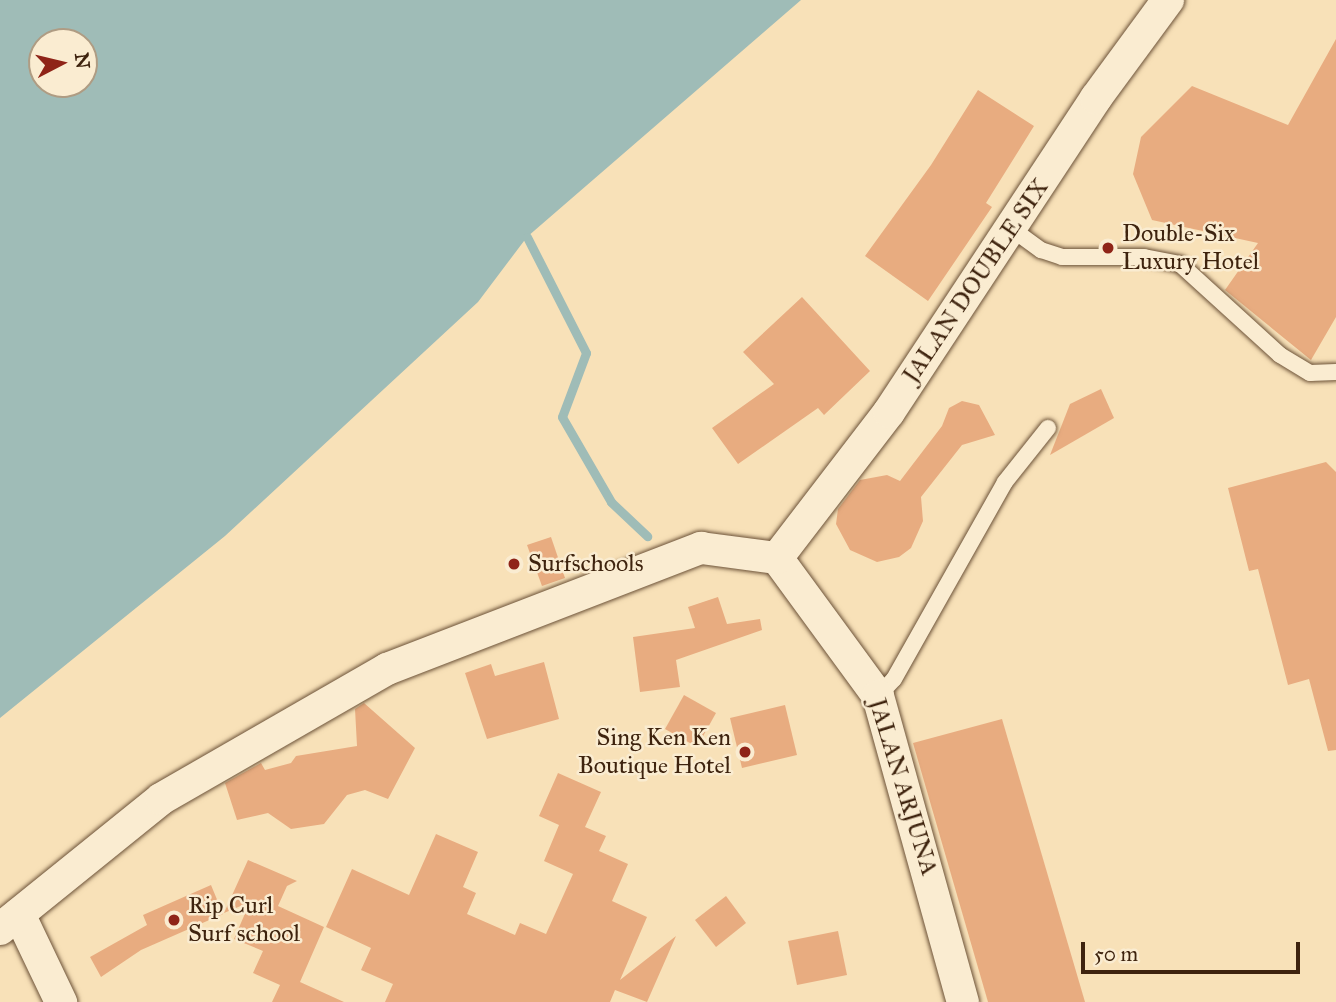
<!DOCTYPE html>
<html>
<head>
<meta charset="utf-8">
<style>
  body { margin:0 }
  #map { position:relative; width:1336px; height:1002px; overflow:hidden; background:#f8e1b8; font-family:"IM FELL Great Primer",serif }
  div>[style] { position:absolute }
  .water>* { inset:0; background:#9fbcb7 }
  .stream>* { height:9px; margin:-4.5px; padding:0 4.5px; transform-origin:4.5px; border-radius:4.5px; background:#9fbcb7 }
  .building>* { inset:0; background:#e8ac80 }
  .roads { filter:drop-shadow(0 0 2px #6c5238) drop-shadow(0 0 2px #6c5238) }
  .lane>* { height:16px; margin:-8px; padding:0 8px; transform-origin:8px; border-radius:8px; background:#faecd1 }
  .street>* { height:32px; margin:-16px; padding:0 16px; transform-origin:16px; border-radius:16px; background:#faecd1 }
  .dots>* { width:19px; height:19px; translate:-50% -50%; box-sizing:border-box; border:4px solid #faecd1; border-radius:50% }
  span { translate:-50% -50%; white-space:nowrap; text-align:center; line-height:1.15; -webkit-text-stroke:5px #faecd1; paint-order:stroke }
  .poi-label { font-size:24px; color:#3e230e }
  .left { translate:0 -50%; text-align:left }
  .right { translate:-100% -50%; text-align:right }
  .street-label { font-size:24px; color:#3e230e }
  .north { position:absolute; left:28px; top:28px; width:70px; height:70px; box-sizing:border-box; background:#faecd1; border:2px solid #af9c83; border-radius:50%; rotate:83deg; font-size:19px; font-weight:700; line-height:28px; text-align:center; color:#3e230e }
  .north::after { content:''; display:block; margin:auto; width:24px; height:32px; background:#8f2418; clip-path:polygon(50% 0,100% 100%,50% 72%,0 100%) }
  .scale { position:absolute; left:1081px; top:942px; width:219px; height:32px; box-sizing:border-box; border:4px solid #3e230e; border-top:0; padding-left:9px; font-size:21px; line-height:24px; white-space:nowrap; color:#3e230e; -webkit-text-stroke:5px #faecd1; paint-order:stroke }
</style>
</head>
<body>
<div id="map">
  <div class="water">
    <div style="clip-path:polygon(evenodd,0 0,801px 0,527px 237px,478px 302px,225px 536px,0 718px,0 0,42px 42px,84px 42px,84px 84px,42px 84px,42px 42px)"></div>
  </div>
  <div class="stream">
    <div style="left:527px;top:237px;width:130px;rotate:63deg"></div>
    <div style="left:586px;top:353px;width:68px;rotate:110.6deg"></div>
    <div style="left:562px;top:417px;width:98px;rotate:60deg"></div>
    <div style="left:611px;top:502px;width:50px;rotate:43.4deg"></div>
  </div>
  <div class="building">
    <div style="clip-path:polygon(1336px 39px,1336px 317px,1311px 360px,1225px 290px,1258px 243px,1152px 220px,1133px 174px,1141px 137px,1192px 86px,1288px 125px)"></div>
    <div style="clip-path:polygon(978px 90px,1034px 126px,986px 203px,992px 207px,928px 301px,865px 256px,931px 165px)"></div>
    <div style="clip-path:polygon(802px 297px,870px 371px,824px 415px,818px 408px,738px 464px,712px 428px,774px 384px,743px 352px)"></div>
    <div style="clip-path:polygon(1101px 389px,1114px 418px,1050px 455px,1070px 404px)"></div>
    <div style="clip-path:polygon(962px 401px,979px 405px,995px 435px,962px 445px,921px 497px,923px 521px,911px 548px,899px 557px,877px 562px,850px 550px,836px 524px,838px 509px,860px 480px,887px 475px,900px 481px,942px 426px,949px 408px)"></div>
    <div style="clip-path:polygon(1326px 462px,1336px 472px,1336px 750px,1328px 751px,1309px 679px,1288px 685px,1258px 569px,1249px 571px,1228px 488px)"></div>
    <div style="clip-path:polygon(551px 537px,565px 578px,542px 586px,527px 545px)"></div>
    <div style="clip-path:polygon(718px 597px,727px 624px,760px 619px,762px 630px,676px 660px,680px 687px,640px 692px,633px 637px,695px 628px,688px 607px)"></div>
    <div style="clip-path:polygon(544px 662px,559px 719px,487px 739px,465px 673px,491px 664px,495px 676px)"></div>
    <div style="clip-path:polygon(684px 695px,716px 713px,697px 747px,665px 729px)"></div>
    <div style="clip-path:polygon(364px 703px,415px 748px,388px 799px,365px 790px,347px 795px,324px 824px,291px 829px,268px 813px,237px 820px,225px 783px,261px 763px,265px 770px,291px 763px,296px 756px,357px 746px,355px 709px)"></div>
    <div style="clip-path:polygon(785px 705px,797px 755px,742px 768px,730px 718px)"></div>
    <div style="clip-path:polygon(1002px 719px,1085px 1002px,988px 1002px,913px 743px)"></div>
    <div style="clip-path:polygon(558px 773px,601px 792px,585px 827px,606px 836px,599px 851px,628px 864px,612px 901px,647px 917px,620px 980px,676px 936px,647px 1002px,615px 990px,610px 1002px,385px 1002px,393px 984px,361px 970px,371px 948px,326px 927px,352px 869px,409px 895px,436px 834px,478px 852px,463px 887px,476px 893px,467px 914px,515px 935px,520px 923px,546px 934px,573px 874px,544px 861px,559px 825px,539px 816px)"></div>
    <div style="clip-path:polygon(248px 860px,297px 881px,287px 886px,278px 906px,324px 927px,300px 982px,344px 1002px,272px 1002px,280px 985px,253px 973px,263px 951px,234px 939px,250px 902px,224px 913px)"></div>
    <div style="clip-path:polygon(211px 885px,223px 914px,141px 950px,101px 977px,90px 957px,147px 925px,143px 915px)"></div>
    <div style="clip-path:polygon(726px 896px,746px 923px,716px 947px,695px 920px)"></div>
    <div style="clip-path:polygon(838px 931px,847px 975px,797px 985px,788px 941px)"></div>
  </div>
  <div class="roads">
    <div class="lane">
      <div style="left:1012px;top:229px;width:36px;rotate:36deg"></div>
      <div style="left:1041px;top:250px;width:22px;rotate:18deg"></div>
      <div style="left:1062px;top:257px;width:82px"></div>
      <div style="left:1144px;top:257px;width:37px;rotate:11deg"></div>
      <div style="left:1180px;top:264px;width:135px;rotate:42.3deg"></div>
      <div style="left:1280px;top:355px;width:35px;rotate:31deg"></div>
      <div style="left:1310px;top:373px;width:26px;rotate:-2deg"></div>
      <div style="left:878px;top:696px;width:23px;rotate:-47deg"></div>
      <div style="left:894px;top:679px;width:226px;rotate:-60.6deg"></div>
      <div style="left:1005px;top:482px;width:69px;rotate:-51.5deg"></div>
    </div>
    <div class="street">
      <div style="left:777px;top:558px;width:184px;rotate:-52.5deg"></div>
      <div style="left:889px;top:412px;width:376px;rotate:-56.6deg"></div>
      <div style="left:1096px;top:98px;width:122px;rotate:-53.7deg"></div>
      <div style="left:777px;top:558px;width:171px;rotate:53.8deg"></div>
      <div style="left:878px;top:696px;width:318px;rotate:74.5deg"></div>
      <div style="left:19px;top:914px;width:98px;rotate:64.5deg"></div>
      <div style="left:0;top:929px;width:207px;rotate:-38.9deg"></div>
      <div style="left:161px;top:799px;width:261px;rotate:-29.9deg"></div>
      <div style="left:387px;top:669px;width:337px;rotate:-21.1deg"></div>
      <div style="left:701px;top:548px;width:77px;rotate:7.5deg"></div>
    </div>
  </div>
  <div class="dots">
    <div style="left:1108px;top:248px;background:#8f2418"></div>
    <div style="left:514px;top:564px;background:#8f2418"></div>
    <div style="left:745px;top:752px;background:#8f2418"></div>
    <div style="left:174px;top:920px;background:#8f2418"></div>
  </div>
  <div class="poi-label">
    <span class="left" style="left:1122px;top:248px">Double-Six<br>Luxury Hotel</span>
    <span class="left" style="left:528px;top:564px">Surfschools</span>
    <span class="right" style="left:731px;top:752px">Sing Ken Ken<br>Boutique Hotel</span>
    <span class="left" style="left:188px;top:920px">Rip Curl<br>Surf school</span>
  </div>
  <div class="street-label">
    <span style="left:976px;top:281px;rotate:-56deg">JALAN DOUBLE SIX</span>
    <span style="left:903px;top:787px;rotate:73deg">JALAN ARJUNA</span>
  </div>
  <div class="north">N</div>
  <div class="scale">50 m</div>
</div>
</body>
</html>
